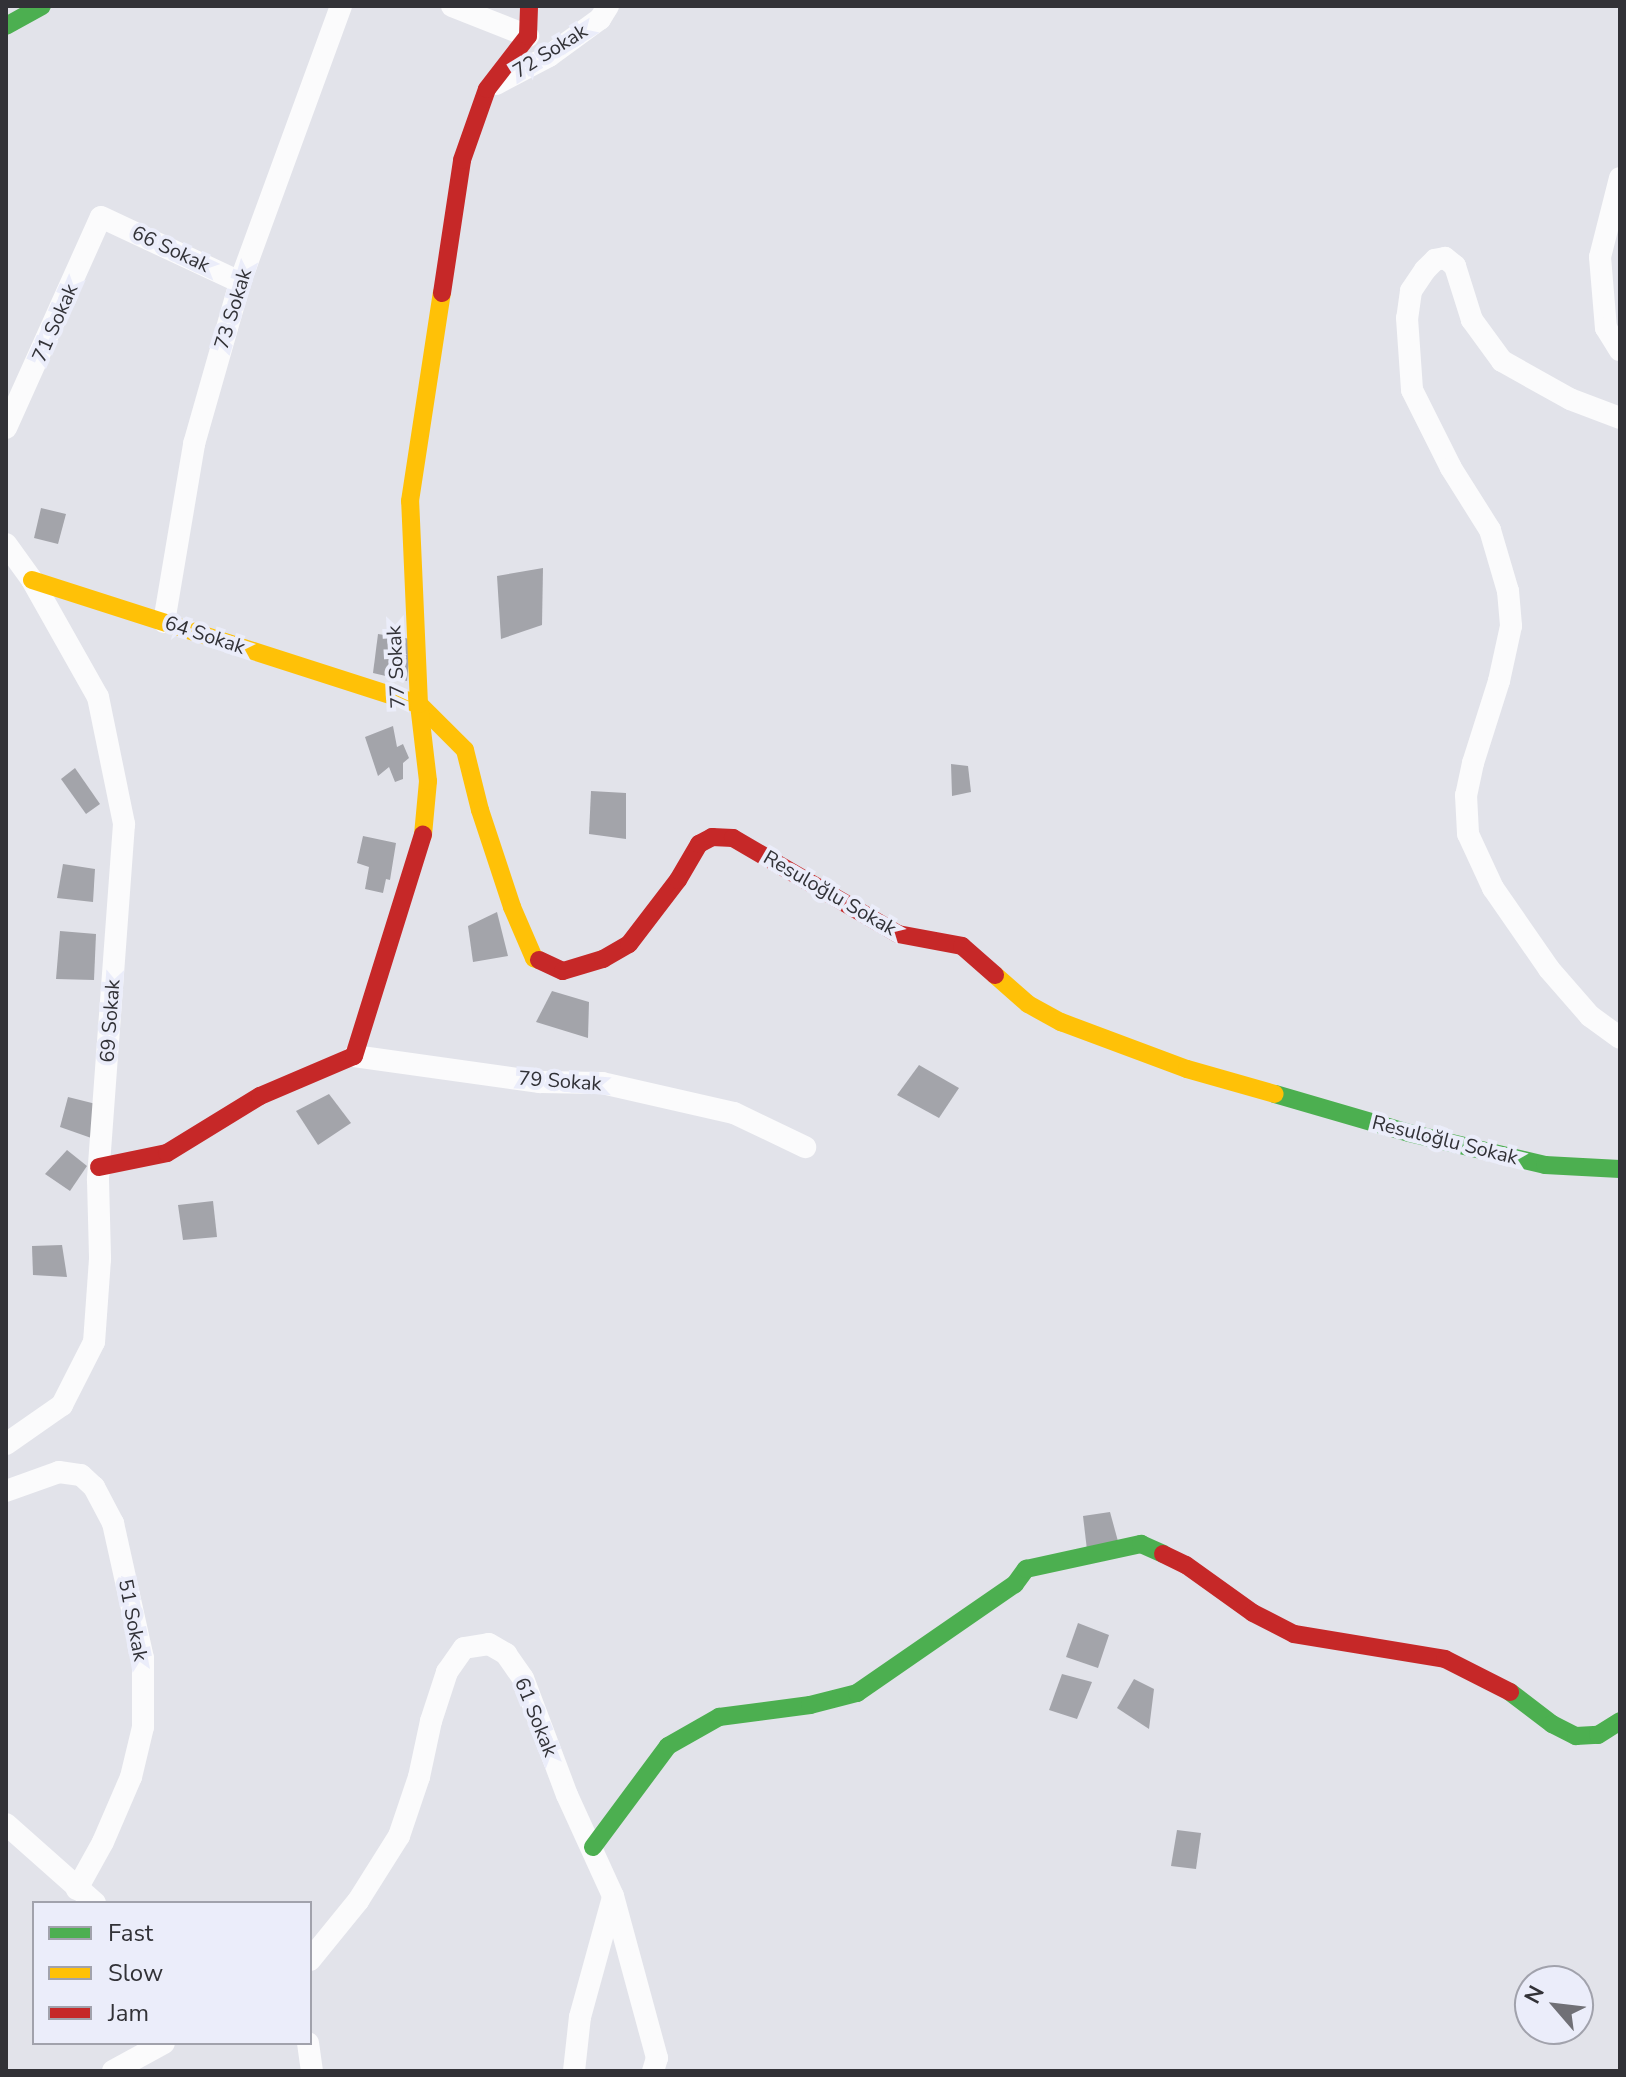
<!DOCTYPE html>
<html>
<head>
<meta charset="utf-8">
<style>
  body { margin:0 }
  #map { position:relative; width:1626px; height:2077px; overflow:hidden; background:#e2e3ea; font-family:"Nunito Sans",sans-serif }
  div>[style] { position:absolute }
  .building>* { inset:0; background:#a3a4aa }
  .street>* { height:22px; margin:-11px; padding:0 11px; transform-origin:11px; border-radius:11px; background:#fbfbfc }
  .fast>* { height:18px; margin:-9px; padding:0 9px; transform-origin:9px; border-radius:9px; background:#4caf50 }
  .slow>* { height:18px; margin:-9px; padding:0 9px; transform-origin:9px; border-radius:9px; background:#ffc107 }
  .jam>* { height:18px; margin:-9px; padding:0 9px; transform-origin:9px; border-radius:9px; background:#c62828 }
  span { translate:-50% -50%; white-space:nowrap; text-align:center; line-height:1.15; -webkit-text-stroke:8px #ebedfa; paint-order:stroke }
  .street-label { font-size:20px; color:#323237 }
  .frame { position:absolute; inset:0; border:8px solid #323237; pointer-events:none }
  .legend { position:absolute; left:32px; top:1901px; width:280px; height:144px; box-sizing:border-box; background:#ebedfa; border:2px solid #a1a2ac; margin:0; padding:10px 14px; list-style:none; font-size:24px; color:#323237 }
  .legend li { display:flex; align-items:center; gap:16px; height:40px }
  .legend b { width:40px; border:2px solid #a1a2ac }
  .north { position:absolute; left:1514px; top:1965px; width:80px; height:80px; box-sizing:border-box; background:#ebedfa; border:2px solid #a1a2ac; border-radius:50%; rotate:298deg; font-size:22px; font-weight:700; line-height:32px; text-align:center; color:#323237 }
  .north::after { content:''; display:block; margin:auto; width:28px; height:36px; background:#707076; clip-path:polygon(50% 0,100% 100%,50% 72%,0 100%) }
</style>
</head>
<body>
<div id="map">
  <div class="building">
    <div style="clip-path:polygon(41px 508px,66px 514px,58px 544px,34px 538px)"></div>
    <div style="clip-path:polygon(543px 568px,542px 625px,501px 639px,497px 576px)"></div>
    <div style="clip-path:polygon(378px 634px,411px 639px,407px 681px,373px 673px)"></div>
    <div style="clip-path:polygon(393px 726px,397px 747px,403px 744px,409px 758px,403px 763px,403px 779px,395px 782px,389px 767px,378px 776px,365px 737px)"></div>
    <div style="clip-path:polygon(951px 764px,968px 766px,971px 792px,952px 796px)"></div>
    <div style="clip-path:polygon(75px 768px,100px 804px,86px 814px,61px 779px)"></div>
    <div style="clip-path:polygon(591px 791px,626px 793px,626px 839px,589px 834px)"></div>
    <div style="clip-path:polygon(363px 836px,396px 843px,390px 880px,386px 879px,383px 893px,365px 889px,369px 867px,357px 863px)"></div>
    <div style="clip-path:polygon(63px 864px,95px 869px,93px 902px,57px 898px)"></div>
    <div style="clip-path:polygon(497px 912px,508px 956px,473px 962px,468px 926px)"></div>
    <div style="clip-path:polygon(60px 931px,96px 934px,94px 980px,56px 979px)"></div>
    <div style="clip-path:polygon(552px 991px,589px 1002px,588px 1038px,536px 1022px)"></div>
    <div style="clip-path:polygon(919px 1065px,959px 1088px,939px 1118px,897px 1095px)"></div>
    <div style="clip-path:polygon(329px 1094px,351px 1123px,318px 1145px,296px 1111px)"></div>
    <div style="clip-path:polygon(68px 1097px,100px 1105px,97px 1140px,60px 1127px)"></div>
    <div style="clip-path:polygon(67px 1150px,87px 1166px,70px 1191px,45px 1174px)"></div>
    <div style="clip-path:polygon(213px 1201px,217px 1237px,183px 1240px,178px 1205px)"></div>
    <div style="clip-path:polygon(62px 1245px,67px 1277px,33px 1275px,32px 1246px)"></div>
    <div style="clip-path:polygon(1110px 1512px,1119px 1545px,1087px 1550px,1083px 1516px)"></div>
    <div style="clip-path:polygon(1078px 1623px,1109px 1635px,1098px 1668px,1066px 1657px)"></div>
    <div style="clip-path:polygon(1062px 1674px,1092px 1682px,1077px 1719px,1049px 1710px)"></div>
    <div style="clip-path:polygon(1134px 1679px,1154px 1689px,1149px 1729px,1117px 1708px)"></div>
    <div style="clip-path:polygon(1177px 1830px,1201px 1833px,1196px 1869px,1171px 1866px)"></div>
  </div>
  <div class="street">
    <div style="left:452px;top:6px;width:82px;rotate:21.5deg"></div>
    <div style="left:496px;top:84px;width:60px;rotate:-27.8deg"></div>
    <div style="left:549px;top:56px;width:63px;rotate:-36deg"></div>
    <div style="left:600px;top:19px;width:15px;rotate:-58deg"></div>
    <div style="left:1620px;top:178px;width:81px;rotate:104.2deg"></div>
    <div style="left:1600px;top:257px;width:71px;rotate:85.2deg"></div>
    <div style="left:1606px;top:328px;width:26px;rotate:58deg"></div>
    <div style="left:1620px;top:418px;width:53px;rotate:-159.2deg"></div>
    <div style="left:1570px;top:399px;width:78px;rotate:-150.8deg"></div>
    <div style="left:1502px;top:361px;width:51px;rotate:-126.2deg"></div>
    <div style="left:1472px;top:320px;width:57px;rotate:-107.5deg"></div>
    <div style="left:1455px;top:266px;width:13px;rotate:-141deg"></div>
    <div style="left:1445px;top:258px;width:10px;rotate:169deg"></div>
    <div style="left:1435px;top:260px;width:14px;rotate:135deg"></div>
    <div style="left:1425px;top:270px;width:25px;rotate:124deg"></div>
    <div style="left:1411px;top:291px;width:27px;rotate:98deg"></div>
    <div style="left:1407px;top:318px;width:72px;rotate:86deg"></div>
    <div style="left:1412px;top:390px;width:87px;rotate:63.4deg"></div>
    <div style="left:1451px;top:468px;width:73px;rotate:57.8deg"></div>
    <div style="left:1490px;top:530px;width:64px;rotate:73.6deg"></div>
    <div style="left:1508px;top:591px;width:35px;rotate:85deg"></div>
    <div style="left:1511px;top:626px;width:56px;rotate:102.3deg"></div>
    <div style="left:1499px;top:681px;width:86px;rotate:107.6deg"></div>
    <div style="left:1473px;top:763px;width:33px;rotate:102deg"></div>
    <div style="left:1466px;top:795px;width:39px;rotate:87deg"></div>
    <div style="left:1468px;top:834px;width:60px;rotate:65.2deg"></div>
    <div style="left:1493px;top:888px;width:98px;rotate:55.3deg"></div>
    <div style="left:1549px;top:969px;width:62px;rotate:48.9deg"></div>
    <div style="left:1590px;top:1016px;width:37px;rotate:36deg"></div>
    <div style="left:6px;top:428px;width:231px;rotate:-65.8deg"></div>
    <div style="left:101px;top:217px;width:153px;rotate:25.1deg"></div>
    <div style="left:6px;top:544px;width:44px;rotate:54.2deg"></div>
    <div style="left:32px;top:580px;width:134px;rotate:60.6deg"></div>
    <div style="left:98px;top:697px;width:130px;rotate:78.4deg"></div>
    <div style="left:124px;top:824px;width:357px;rotate:94.2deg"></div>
    <div style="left:98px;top:1180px;width:79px;rotate:88.5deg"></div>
    <div style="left:100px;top:1259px;width:83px;rotate:94.1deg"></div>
    <div style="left:94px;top:1342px;width:71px;rotate:116.9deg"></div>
    <div style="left:62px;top:1405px;width:68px;rotate:145.1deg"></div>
    <div style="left:164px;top:622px;width:181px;rotate:-80.4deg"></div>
    <div style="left:194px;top:444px;width:168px;rotate:-74.1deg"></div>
    <div style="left:240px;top:282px;width:294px;rotate:-69.9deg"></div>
    <div style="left:354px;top:1056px;width:188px;rotate:8deg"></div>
    <div style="left:540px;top:1082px;width:62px;rotate:0.9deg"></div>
    <div style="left:602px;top:1083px;width:135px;rotate:12.8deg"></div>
    <div style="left:734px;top:1113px;width:79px;rotate:25.6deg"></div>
    <div style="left:6px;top:1491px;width:56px;rotate:-19.7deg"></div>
    <div style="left:59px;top:1472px;width:22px;rotate:8deg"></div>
    <div style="left:81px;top:1475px;width:18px;rotate:43deg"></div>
    <div style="left:94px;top:1487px;width:41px;rotate:62.2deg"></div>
    <div style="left:113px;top:1523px;width:138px;rotate:77.5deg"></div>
    <div style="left:143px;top:1658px;width:69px;rotate:90deg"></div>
    <div style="left:143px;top:1727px;width:51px;rotate:103.5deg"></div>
    <div style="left:131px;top:1777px;width:71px;rotate:113.3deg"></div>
    <div style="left:103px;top:1842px;width:54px;rotate:119deg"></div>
    <div style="left:6px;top:1824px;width:119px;rotate:41.6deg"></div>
    <div style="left:310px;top:1960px;width:76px;rotate:-50.9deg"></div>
    <div style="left:358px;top:1901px;width:77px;rotate:-57.8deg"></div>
    <div style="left:399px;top:1836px;width:62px;rotate:-71.3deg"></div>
    <div style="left:419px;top:1777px;width:57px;rotate:-77.9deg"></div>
    <div style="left:431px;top:1721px;width:52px;rotate:-71.9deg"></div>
    <div style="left:447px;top:1672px;width:29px;rotate:-55deg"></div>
    <div style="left:464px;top:1648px;width:25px;rotate:-9deg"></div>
    <div style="left:489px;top:1644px;width:20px;rotate:30deg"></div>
    <div style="left:506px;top:1654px;width:29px;rotate:55deg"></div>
    <div style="left:523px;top:1678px;width:125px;rotate:69.4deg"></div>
    <div style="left:567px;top:1795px;width:111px;rotate:65.5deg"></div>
    <div style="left:613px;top:1896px;width:168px;rotate:74.8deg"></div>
    <div style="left:657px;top:2058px;width:14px;rotate:107deg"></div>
    <div style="left:308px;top:2043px;width:28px;rotate:82deg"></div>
    <div style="left:113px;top:2071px;width:58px;rotate:-28.8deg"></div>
    <div style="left:574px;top:2071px;width:54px;rotate:-83.7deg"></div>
    <div style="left:580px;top:2017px;width:124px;rotate:-74.6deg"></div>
  </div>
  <div class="fast">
    <div style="left:6px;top:26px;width:41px;rotate:-29.1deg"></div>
    <div style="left:1275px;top:1094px;width:140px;rotate:16.2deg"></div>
    <div style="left:1409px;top:1133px;width:140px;rotate:13.2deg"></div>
    <div style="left:1545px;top:1165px;width:75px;rotate:3.1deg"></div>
    <div style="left:1510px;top:1692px;width:53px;rotate:37.3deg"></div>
    <div style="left:1552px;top:1724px;width:27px;rotate:27deg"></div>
    <div style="left:1576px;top:1736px;width:22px;rotate:-3deg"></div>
    <div style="left:1598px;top:1735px;width:26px;rotate:-32deg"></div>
    <div style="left:593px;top:1847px;width:126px;rotate:-53.4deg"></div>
    <div style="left:668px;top:1746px;width:59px;rotate:-29.6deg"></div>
    <div style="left:719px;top:1717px;width:92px;rotate:-7.5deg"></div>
    <div style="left:810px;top:1705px;width:49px;rotate:-14.3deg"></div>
    <div style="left:857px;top:1693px;width:192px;rotate:-34.6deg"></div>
    <div style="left:1015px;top:1584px;width:19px;rotate:-54deg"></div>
    <div style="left:1026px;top:1569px;width:118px;rotate:-12.3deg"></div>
    <div style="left:1141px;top:1544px;width:24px;rotate:24deg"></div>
  </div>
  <div class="slow">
    <div style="left:32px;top:580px;width:406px;rotate:17.8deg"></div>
    <div style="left:419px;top:704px;width:65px;rotate:45deg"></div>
    <div style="left:465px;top:750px;width:62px;rotate:76deg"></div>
    <div style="left:480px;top:810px;width:102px;rotate:71.7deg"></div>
    <div style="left:512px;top:907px;width:56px;rotate:66.7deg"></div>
    <div style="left:534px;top:958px;width:5px;rotate:22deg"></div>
    <div style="left:423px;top:835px;width:54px;rotate:-84.7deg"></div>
    <div style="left:428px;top:781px;width:78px;rotate:-96.7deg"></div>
    <div style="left:419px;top:704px;width:203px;rotate:-92.5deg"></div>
    <div style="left:410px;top:501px;width:210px;rotate:-81.3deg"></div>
    <div style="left:995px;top:975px;width:44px;rotate:41.3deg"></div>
    <div style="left:1028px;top:1004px;width:38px;rotate:29deg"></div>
    <div style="left:1061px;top:1022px;width:134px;rotate:20.5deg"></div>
    <div style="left:1187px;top:1069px;width:91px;rotate:15.9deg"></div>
  </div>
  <div class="jam">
    <div style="left:442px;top:293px;width:134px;rotate:-81.4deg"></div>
    <div style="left:462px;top:160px;width:75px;rotate:-70.6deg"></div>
    <div style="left:487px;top:89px;width:67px;rotate:-52.3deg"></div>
    <div style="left:528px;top:36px;width:30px;rotate:-88deg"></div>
    <div style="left:539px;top:960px;width:26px;rotate:25deg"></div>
    <div style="left:563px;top:971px;width:42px;rotate:-16.7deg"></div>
    <div style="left:603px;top:959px;width:30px;rotate:-30deg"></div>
    <div style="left:629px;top:944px;width:81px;rotate:-52.6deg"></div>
    <div style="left:678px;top:880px;width:42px;rotate:-59.7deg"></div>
    <div style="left:699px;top:844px;width:15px;rotate:-28deg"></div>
    <div style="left:712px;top:837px;width:21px;rotate:3deg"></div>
    <div style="left:733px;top:838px;width:191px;rotate:30.2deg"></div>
    <div style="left:898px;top:934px;width:65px;rotate:10.6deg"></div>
    <div style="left:962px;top:946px;width:44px;rotate:41.3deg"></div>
    <div style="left:99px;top:1167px;width:69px;rotate:-11.6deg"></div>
    <div style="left:167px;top:1153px;width:109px;rotate:-31.5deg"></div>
    <div style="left:260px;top:1096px;width:102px;rotate:-23.1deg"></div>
    <div style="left:354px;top:1056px;width:232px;rotate:-72.7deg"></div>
    <div style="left:1163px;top:1554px;width:25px;rotate:26deg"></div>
    <div style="left:1186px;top:1565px;width:82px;rotate:35.6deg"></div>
    <div style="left:1253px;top:1613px;width:46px;rotate:27.1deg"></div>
    <div style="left:1294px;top:1634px;width:153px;rotate:9.4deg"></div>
    <div style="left:1445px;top:1659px;width:73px;rotate:26.9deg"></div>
  </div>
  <div class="street-label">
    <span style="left:550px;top:51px;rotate:-32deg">72 Sokak</span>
    <span style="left:171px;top:249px;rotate:25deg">66 Sokak</span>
    <span style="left:233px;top:309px;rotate:-73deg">73 Sokak</span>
    <span style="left:55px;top:323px;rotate:-66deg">71 Sokak</span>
    <span style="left:205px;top:635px;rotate:18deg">64 Sokak</span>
    <span style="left:396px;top:667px;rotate:-93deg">77 Sokak</span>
    <span style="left:830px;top:893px;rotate:30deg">Resuloğlu Sokak</span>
    <span style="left:110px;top:1021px;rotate:-86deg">69 Sokak</span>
    <span style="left:560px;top:1081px;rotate:4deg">79 Sokak</span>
    <span style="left:1445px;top:1140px;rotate:14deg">Resuloğlu Sokak</span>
    <span style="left:133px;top:1620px;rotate:79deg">51 Sokak</span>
    <span style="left:536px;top:1717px;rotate:68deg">61 Sokak</span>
  </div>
  <div class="frame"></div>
  <ul class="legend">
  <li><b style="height:10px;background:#4caf50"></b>Fast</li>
  <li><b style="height:10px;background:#ffc107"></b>Slow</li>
  <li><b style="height:10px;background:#c62828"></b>Jam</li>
  </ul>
  <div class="north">N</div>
</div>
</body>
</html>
